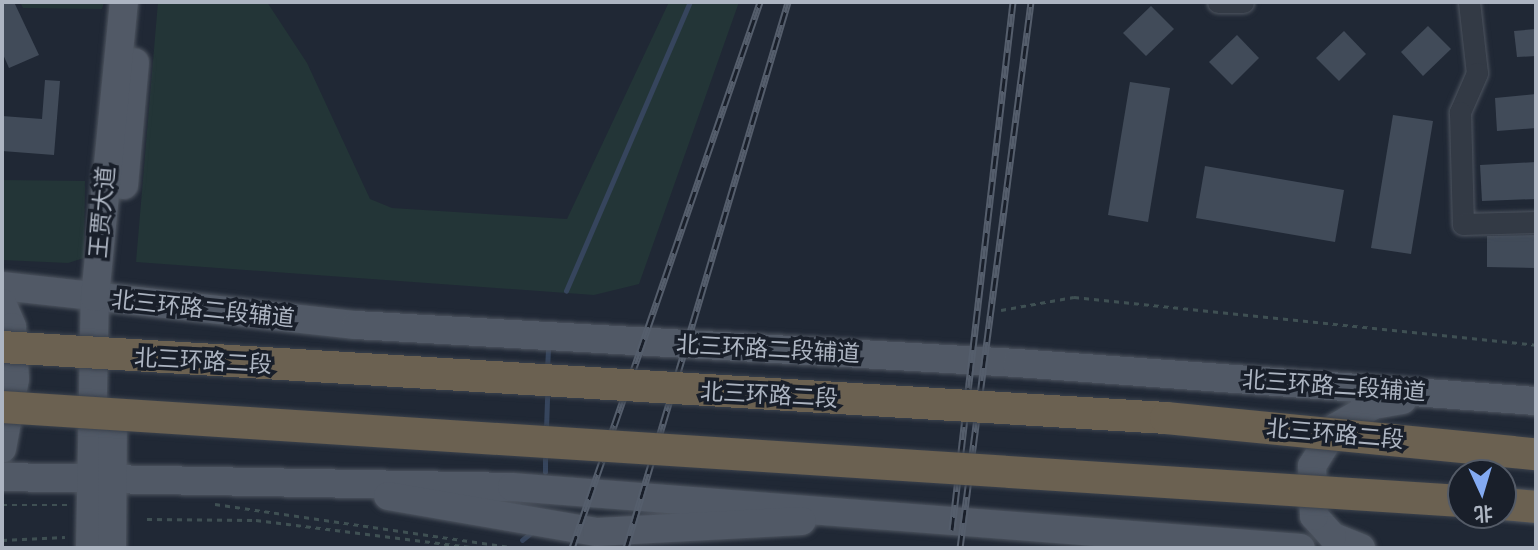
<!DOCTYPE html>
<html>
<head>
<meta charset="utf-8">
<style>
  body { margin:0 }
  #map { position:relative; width:1538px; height:550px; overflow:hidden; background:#202835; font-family:"Fira Sans","Noto Sans SC",sans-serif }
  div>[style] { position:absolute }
  .green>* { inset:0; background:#233537 }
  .stream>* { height:4.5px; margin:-2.25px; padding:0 2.25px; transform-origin:2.25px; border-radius:2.25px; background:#36455d }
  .building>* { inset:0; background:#414b59 }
  .path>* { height:2.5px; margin-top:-1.25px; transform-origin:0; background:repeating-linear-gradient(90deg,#3f5053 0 5px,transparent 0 10px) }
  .roads { filter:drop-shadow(0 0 2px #4e5560) drop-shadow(0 0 2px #4e5560) }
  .minor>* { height:21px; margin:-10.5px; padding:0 10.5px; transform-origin:10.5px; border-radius:10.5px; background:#333a45 }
  .major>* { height:28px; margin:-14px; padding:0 14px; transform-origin:14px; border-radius:14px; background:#515966 }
  .highway>* { height:32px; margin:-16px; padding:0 16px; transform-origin:16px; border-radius:16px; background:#6b6151 }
  .rail>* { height:7px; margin-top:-3.5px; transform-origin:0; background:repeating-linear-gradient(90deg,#191f2a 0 13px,#555e6c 0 26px); box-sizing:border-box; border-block:2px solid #555e6c }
  .bridges { filter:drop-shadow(0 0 2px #3b424d) drop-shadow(0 0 2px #3b424d) }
  .highway-bridge>* { height:32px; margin:-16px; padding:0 16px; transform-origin:16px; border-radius:16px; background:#6b6151 }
  span { translate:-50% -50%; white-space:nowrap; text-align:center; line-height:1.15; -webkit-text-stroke:7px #191f2a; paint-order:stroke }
  .street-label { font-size:23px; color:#adb5c2 }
  .frame { position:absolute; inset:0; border:4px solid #adb5c2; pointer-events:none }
  .north { position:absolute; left:1447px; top:459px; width:70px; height:70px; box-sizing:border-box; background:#191f2a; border:2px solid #545b67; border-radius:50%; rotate:176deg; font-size:19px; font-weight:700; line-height:28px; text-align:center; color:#adb5c2 }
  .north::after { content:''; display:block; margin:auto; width:24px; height:32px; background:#83aaf2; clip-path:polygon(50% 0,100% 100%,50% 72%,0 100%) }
</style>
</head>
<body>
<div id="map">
  <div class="green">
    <div style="clip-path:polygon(20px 2px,104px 2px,102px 9px,23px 8px)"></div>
    <div style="clip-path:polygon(158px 2px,267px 2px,307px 63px,370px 199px,392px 208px,567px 219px,669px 2px,739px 2px,639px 284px,594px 295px,136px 262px)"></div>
    <div style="clip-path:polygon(2px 180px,85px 181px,84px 258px,68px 263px,2px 260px)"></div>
  </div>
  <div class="stream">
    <div style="left:566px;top:291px;width:314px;rotate:-66.8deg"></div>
    <div style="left:547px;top:369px;width:21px;rotate:-87deg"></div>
    <div style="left:546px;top:429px;width:37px;rotate:-88deg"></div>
    <div style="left:545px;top:472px;width:20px;rotate:-90deg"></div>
    <div style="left:522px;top:540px;width:11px;rotate:-38deg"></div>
  </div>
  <div class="building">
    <div style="clip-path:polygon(2px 2px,14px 2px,39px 55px,9px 68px,2px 52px)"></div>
    <div style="clip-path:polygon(1151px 6px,1174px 29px,1146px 56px,1123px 33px)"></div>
    <div style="clip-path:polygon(1428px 26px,1451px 49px,1423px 76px,1401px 52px)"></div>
    <div style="clip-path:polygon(1536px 29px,1536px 56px,1517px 57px,1514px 31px)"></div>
    <div style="clip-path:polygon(1344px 31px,1366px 54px,1339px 81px,1316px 58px)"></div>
    <div style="clip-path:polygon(1237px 35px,1259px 58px,1232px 85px,1209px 62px)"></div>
    <div style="clip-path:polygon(45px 80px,60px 81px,54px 155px,2px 151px,2px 116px,42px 119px)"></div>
    <div style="clip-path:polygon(1130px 82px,1170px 88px,1148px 222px,1108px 215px)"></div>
    <div style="clip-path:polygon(1536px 94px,1536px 128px,1497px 131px,1495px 98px)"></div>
    <div style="clip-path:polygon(1393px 115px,1433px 121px,1411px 254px,1371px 248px)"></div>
    <div style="clip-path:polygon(1536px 162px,1536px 199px,1482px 201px,1480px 165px)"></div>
    <div style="clip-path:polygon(1205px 166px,1344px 190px,1335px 242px,1196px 218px)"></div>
    <div style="clip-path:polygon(1536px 235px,1536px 268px,1487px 267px,1487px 236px)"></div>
  </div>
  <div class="path">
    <div style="left:1001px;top:310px;width:74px;rotate:-10.1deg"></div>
    <div style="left:1074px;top:297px;width:464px;rotate:5.9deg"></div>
    <div style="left:215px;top:504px;width:304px;rotate:8.3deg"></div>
    <div style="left:2px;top:505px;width:66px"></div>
    <div style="left:147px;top:519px;width:109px;rotate:0.5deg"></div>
    <div style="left:256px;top:520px;width:224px;rotate:7.2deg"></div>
    <div style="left:2px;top:540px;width:63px;rotate:-2.7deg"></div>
  </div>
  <div class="roads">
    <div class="minor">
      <div style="left:1218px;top:2px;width:25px"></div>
      <div style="left:1469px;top:2px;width:71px;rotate:83.6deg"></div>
      <div style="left:1477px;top:73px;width:43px;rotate:113.6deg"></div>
      <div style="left:1460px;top:112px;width:112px;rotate:88.5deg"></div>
      <div style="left:1463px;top:224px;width:73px;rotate:-1.6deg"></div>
    </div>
    <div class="major">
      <div style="left:124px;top:185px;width:123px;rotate:-84.9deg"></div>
      <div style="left:2px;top:286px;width:356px;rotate:6.3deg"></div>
      <div style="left:356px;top:325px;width:662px;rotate:3.29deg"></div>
      <div style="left:1017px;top:363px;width:520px;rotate:4.19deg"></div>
      <div style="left:2px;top:303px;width:26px;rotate:67deg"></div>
      <div style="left:12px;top:327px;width:52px;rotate:86.7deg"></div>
      <div style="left:15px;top:379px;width:71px;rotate:100.5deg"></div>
      <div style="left:2px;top:477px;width:510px;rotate:1.12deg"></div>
      <div style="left:512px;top:487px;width:791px;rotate:4.42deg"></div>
      <div style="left:388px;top:496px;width:212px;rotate:9.8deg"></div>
      <div style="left:597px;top:532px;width:205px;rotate:-3.1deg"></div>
      <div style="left:90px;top:548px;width:251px;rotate:-88.9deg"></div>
      <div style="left:95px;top:297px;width:296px;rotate:-84.4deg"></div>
      <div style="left:112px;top:548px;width:130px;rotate:-89.6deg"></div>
      <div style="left:1361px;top:548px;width:31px;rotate:-158deg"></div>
      <div style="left:1332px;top:536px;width:27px;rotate:-132deg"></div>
      <div style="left:1314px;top:516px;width:50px;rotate:-92.3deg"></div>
      <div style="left:1312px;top:466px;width:46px;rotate:-58.4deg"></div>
      <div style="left:1336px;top:427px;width:44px;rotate:-30.1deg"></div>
      <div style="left:1374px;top:405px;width:29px;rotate:-10deg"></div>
    </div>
    <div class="highway">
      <div style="left:1503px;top:504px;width:33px;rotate:5deg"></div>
    </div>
  </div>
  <div class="rail">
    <div style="left:952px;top:530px;width:532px;rotate:-83.41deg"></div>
    <div style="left:572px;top:548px;width:577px;rotate:-71deg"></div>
    <div style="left:626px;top:548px;width:570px;rotate:-73.47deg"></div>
    <div style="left:960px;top:548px;width:551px;rotate:-82.59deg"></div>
  </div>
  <div class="bridges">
    <div class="highway-bridge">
      <div style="left:2px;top:347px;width:1166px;rotate:3.49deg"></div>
      <div style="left:1166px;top:418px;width:372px;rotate:5.6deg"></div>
      <div style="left:2px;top:407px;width:1462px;rotate:3.69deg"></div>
    </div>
  </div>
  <div class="street-label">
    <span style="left:102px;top:212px;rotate:-85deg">王贾大道</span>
    <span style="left:203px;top:309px;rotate:6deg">北三环路二段辅道</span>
    <span style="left:768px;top:349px;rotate:3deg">北三环路二段辅道</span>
    <span style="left:203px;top:361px;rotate:3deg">北三环路二段</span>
    <span style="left:1334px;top:386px;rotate:4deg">北三环路二段辅道</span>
    <span style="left:769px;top:395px;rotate:3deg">北三环路二段</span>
    <span style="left:1335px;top:434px;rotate:5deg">北三环路二段</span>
  </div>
  <div class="frame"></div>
  <div class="north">北</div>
</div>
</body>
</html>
